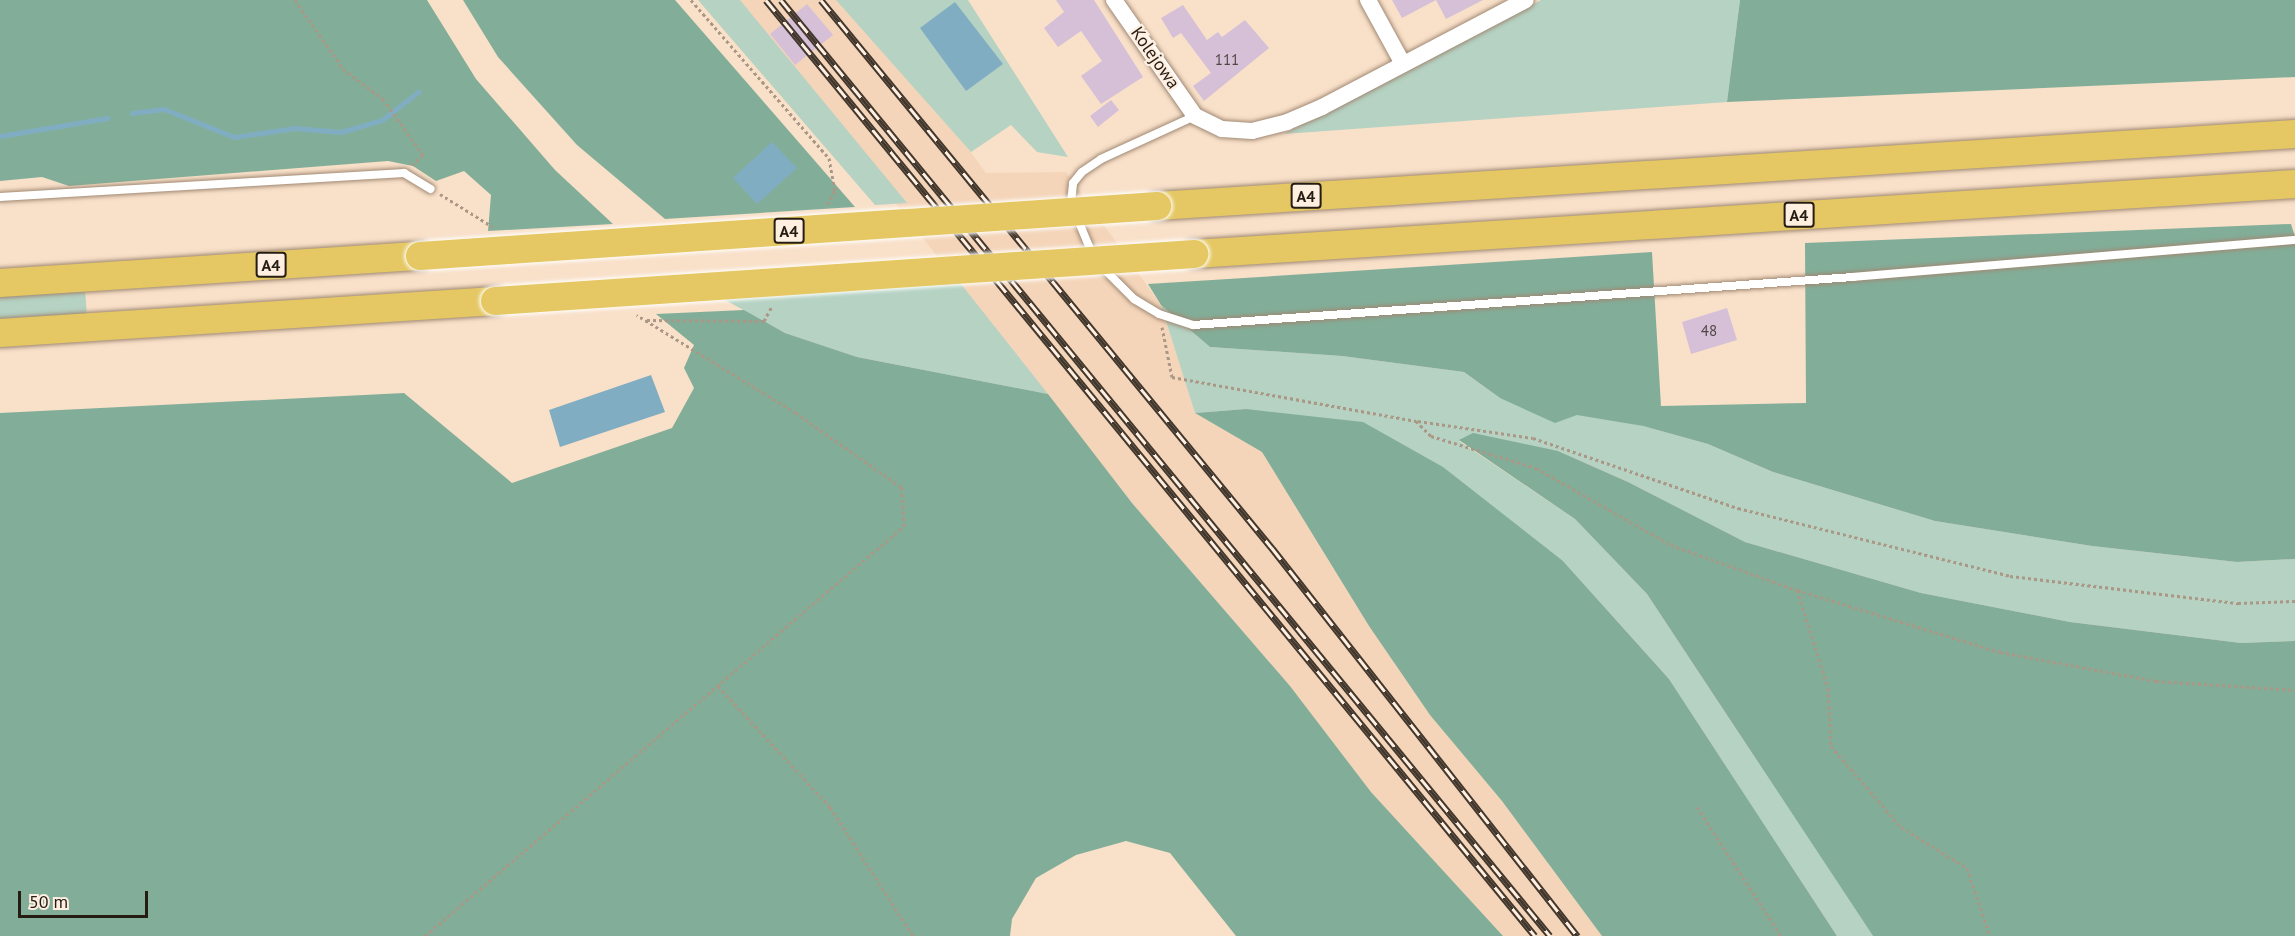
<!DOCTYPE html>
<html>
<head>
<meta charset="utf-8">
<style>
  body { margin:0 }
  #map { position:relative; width:2295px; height:936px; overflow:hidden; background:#f9e0c9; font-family:"PT Sans",sans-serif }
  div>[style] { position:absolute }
  .built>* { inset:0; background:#f4d5b9 }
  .green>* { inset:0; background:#b5d2c3 }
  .forest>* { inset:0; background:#82ae99 }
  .water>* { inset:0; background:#80adc2 }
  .stream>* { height:5px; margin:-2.5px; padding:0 2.5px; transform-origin:2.5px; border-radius:2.5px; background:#80adc2 }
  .building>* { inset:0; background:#d6c0d8 }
  .path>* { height:3px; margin-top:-1.5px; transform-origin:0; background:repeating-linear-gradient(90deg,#aa9786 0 3px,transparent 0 6px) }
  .roads { filter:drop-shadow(0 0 2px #a08974) drop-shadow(0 0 2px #a08974) }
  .lane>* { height:8px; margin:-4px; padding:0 4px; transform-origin:4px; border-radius:4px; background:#fff }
  .street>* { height:16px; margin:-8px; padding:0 8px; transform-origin:8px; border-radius:8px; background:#fff }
  .highway>* { height:28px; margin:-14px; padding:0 14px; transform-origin:14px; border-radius:14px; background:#e5c863 }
  .rail>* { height:7px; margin-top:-3.5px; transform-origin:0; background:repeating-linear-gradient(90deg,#feefe1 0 14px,#42372d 0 28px); box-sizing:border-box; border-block:2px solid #42372d }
  .bridges { filter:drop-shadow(0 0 2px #fff) drop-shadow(0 0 2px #fff) }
  .highway-bridge>* { height:28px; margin:-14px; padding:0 14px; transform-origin:14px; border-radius:14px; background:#e5c863 }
  span { translate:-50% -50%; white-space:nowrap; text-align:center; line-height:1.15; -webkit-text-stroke:4.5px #feefe1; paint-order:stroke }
  .number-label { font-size:15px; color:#514545 }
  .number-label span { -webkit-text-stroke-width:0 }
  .shield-label span { padding:2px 4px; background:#feefe1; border:2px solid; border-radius:4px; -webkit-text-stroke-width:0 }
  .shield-label { font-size:16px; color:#251c14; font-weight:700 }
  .street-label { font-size:18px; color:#251c14 }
  .scale { position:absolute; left:18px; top:891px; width:130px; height:27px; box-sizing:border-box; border:3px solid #251c14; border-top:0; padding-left:8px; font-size:18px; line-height:21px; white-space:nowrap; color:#251c14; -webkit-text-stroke:4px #feefe1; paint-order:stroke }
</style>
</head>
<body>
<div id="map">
  <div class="built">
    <div style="clip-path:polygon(735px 0,850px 0,924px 89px,986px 173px,1066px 172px,1161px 305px,1195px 413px,1262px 452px,1369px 626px,1430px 715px,1502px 801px,1602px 936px,1503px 936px,1371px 792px,1290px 686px,1132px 503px)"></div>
  </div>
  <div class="green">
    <div style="clip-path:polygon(698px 0,740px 0,907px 203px,875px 205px)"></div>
    <div style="clip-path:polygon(836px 0,968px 0,1068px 157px,1037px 152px,1011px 125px,971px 152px)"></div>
    <div style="clip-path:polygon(1541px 0,1740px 0,1727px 102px,1284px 134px)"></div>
    <div style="clip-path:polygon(957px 279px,1048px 394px,857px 357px,785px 333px,718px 296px)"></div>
    <div style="clip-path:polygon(85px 289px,87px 317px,0 322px,0 295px)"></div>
    <div style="clip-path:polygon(1161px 305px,1210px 347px,1342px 356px,1464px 372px,1500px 398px,1643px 426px,1708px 444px,1773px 472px,1935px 521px,2092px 546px,2237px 562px,2295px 559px,2295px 641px,2241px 643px,2070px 622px,1921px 593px,1745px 542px,1628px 482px,1558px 451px,1459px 441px,1575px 519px,1647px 594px,1873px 936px,1837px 936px,1669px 679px,1563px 561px,1246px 409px,1195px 413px)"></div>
  </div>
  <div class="forest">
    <div style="clip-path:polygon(0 0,427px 0,476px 79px,555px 170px,613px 224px,488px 231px,491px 195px,464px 171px,436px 181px,413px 166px,388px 161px,69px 186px,42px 177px,0 181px)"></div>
    <div style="clip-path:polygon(463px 0,675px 0,855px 207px,665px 219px,577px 145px,498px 57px)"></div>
    <div style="clip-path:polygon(1740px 0,2295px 0,2295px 77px,1727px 102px)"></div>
    <div style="clip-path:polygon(2291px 224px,2295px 237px,2295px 559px,2237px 562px,2092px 546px,1935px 521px,1773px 472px,1708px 444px,1643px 426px,1577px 415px,1555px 423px,1500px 398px,1464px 372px,1342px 356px,1210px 347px,1161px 305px,1148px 284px,1652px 252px,1661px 406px,1806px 403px,1805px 243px)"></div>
    <div style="clip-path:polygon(744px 310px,785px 333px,857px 357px,1048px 394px,1132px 503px,1290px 686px,1371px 792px,1503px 936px,1236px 936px,1170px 853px,1126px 841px,1076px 855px,1036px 878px,1012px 919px,1010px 936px,0 936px,0 413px,404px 393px,512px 483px,672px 428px,694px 388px,684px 368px,694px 345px,656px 314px)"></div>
    <div style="clip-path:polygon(1246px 409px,1363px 422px,1443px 467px,1563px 561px,1669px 679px,1837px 936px,1602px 936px,1502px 801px,1430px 715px,1369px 626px,1262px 452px,1195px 413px)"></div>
    <div style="clip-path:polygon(1473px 433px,1558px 451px,1628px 482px,1745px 542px,1921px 593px,2070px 622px,2241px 643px,2295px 641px,2295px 936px,1873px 936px,1647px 594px,1575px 519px,1459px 440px)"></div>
  </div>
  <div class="water">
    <div style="clip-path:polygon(955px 2px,1003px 64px,966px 91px,920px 28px)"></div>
    <div style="clip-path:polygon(772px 142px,797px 168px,757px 204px,733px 178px)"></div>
    <div style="clip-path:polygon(651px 375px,665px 412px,560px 447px,549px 410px)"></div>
  </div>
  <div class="stream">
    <div style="left:132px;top:113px;width:32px;rotate:-7deg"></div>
    <div style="left:164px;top:109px;width:75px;rotate:21.8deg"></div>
    <div style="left:234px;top:137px;width:62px;rotate:-8.4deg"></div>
    <div style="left:295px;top:128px;width:46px;rotate:5deg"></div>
    <div style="left:341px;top:132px;width:43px;rotate:-16.3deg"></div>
    <div style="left:382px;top:120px;width:46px;rotate:-37.9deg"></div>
    <div style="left:0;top:136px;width:109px;rotate:-9.5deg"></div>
  </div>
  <div class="building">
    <div style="clip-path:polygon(1056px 0,1094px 0,1143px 77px,1101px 104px,1081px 76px,1102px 61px,1081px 31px,1058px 47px,1044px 28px,1064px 12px)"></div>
    <div style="clip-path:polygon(1392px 0,1436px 0,1402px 18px)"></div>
    <div style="clip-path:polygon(1436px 0,1483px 0,1446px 19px)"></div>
    <div style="clip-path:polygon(807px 4px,833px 35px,795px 65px,770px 34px)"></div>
    <div style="clip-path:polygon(1183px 5px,1207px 40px,1218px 32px,1222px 37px,1245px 20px,1269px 48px,1204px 101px,1193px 86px,1211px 73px,1181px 33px,1173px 38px,1161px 18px)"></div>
    <div style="clip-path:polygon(1111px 100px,1119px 110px,1098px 127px,1090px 116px)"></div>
    <div style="clip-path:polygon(1727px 308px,1737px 340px,1691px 354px,1682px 322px)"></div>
  </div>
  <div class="path">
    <div style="left:295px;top:0;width:84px;rotate:55.2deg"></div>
    <div style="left:343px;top:69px;width:50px;rotate:36.9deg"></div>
    <div style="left:383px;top:99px;width:69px;rotate:54.5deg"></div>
    <div style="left:423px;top:155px;width:15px;rotate:138deg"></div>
    <div style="left:691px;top:0;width:210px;rotate:48.9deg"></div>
    <div style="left:829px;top:158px;width:34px;rotate:80deg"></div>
    <div style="left:835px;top:191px;width:16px;rotate:120deg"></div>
    <div style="left:440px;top:194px;width:62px;rotate:31.9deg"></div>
    <div style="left:647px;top:320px;width:117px;rotate:0.5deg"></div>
    <div style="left:764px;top:321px;width:17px;rotate:-62deg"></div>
    <div style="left:1162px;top:327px;width:51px;rotate:78.7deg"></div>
    <div style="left:1172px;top:377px;width:248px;rotate:10.2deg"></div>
    <div style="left:1416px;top:421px;width:21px;rotate:45deg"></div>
    <div style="left:1431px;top:436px;width:110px;rotate:16.9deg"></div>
    <div style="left:1536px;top:468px;width:155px;rotate:29.7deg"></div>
    <div style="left:1671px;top:545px;width:134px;rotate:19.7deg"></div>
    <div style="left:1797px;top:590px;width:212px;rotate:17deg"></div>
    <div style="left:2000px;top:652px;width:159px;rotate:10.5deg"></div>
    <div style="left:2156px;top:681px;width:139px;rotate:3.7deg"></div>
    <div style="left:1418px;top:421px;width:116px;rotate:8.4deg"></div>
    <div style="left:1533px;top:438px;width:217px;rotate:18.9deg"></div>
    <div style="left:1738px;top:508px;width:280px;rotate:14deg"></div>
    <div style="left:2010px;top:576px;width:230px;rotate:6.8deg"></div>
    <div style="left:2238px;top:603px;width:57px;rotate:-2deg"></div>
    <div style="left:1797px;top:590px;width:103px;rotate:72.4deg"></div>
    <div style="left:1828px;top:688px;width:58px;rotate:87deg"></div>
    <div style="left:1831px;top:746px;width:107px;rotate:49.2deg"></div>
    <div style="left:1901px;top:827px;width:78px;rotate:31.8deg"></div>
    <div style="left:1967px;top:868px;width:72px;rotate:71.3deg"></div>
    <div style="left:718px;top:686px;width:165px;rotate:47.2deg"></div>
    <div style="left:830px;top:807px;width:153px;rotate:57.2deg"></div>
    <div style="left:1697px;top:807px;width:154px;rotate:56.9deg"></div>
    <div style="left:425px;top:936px;width:631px;rotate:-40.56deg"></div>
    <div style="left:904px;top:526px;width:39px;rotate:-94deg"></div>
    <div style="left:901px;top:487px;width:128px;rotate:-144.8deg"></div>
    <div style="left:796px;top:413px;width:187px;rotate:-148.4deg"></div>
  </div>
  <div class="roads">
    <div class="lane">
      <div style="left:0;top:197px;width:405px;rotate:-3.4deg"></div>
      <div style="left:404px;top:173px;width:31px;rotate:31deg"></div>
      <div style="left:1093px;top:256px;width:57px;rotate:-112.5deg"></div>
      <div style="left:1071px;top:203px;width:20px;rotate:-84deg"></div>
      <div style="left:1073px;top:183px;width:14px;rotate:-51deg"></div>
      <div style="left:1082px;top:172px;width:23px;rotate:-34deg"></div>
      <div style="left:1101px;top:159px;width:103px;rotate:-24.6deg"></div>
      <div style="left:1101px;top:266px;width:47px;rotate:45deg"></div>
      <div style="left:1134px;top:299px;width:29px;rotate:31deg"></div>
      <div style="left:1159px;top:314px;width:36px;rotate:18deg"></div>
      <div style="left:1193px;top:325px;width:662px;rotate:-4.16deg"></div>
      <div style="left:1853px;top:277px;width:444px;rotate:-4.8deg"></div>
    </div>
    <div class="street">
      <div style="left:1114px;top:0;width:141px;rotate:55.1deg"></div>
      <div style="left:1195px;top:116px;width:30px;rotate:26deg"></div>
      <div style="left:1222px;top:129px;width:30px;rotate:4deg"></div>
      <div style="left:1252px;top:131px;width:36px;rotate:-14deg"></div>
      <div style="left:1287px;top:122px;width:38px;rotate:-23deg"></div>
      <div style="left:1322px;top:107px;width:230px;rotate:-27.7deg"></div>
      <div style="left:1368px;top:0;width:73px;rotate:61.3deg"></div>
    </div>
    <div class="highway">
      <div style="left:1157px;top:206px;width:1140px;rotate:-3.62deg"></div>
      <div style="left:1194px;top:254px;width:1103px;rotate:-3.64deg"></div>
      <div style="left:0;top:283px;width:421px;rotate:-3.7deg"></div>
      <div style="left:0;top:333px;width:496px;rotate:-3.7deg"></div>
    </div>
  </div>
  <div class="rail">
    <div style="left:766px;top:0;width:1211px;rotate:50.59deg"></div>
    <div style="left:781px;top:0;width:1211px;rotate:50.59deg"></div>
    <div style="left:821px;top:0;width:710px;rotate:50.55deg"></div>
    <div style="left:1272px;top:548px;width:494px;rotate:51.8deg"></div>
  </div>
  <div class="bridges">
    <div class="highway-bridge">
      <div style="left:420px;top:256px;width:739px;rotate:-3.88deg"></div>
      <div style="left:495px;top:301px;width:701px;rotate:-3.85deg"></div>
    </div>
  </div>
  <div class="number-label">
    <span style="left:1227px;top:60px">111</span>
    <span style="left:1709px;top:331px">48</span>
  </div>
  <div class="shield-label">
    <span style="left:1306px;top:196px">A4</span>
    <span style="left:1799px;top:215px">A4</span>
    <span style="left:789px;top:231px">A4</span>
    <span style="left:271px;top:265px">A4</span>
  </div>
  <div class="street-label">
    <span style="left:1155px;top:58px;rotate:55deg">Kolejowa</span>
  </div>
  <div class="scale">50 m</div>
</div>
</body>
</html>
